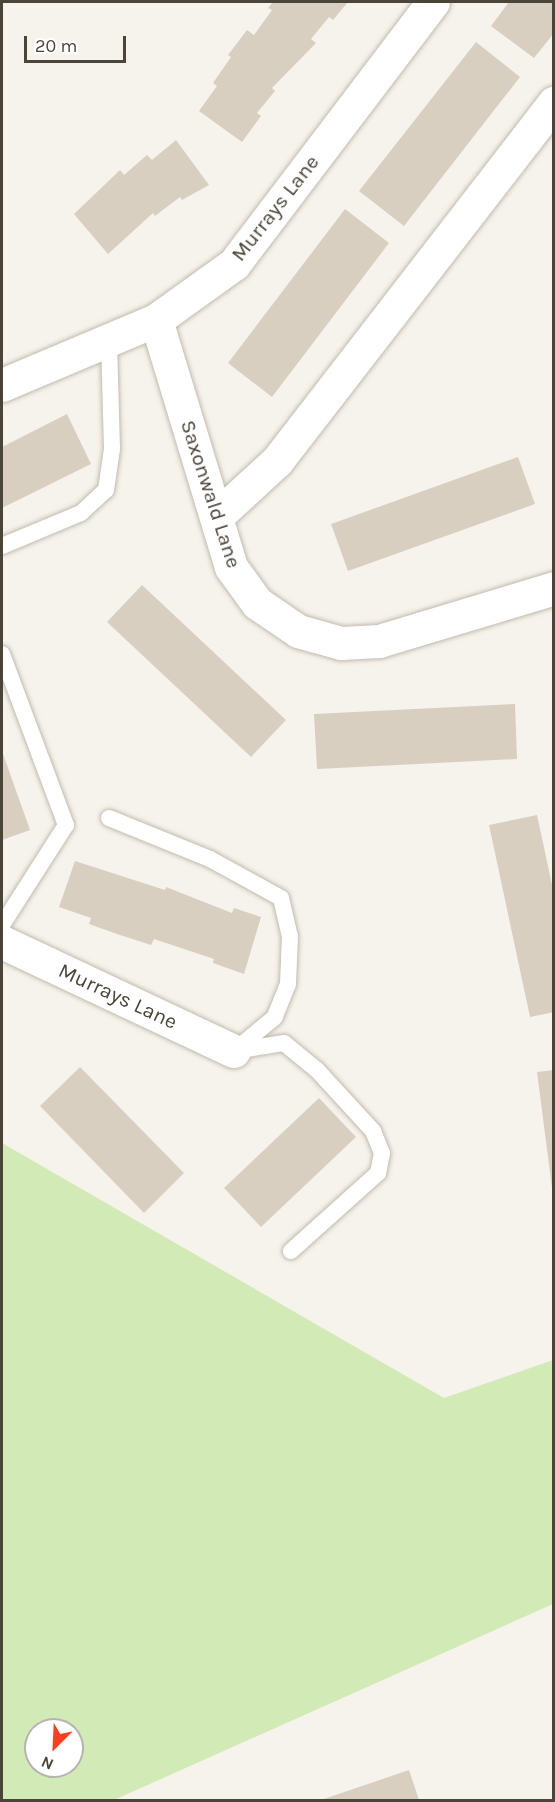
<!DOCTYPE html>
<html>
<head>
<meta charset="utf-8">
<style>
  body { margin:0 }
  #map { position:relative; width:555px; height:1802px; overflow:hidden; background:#f6f3ec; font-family:Karla,sans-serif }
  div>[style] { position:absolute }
  .green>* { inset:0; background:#d2eab5 }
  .building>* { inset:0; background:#d8cfc1 }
  .roads { filter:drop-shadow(0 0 2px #c2bbae) drop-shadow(0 0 2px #c2bbae) }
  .service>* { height:16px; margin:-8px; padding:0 8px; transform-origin:8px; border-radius:8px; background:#fff }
  .minor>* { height:33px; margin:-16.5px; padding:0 16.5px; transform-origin:16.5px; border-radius:16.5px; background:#fff }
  span { translate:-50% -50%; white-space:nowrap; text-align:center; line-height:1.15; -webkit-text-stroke:4.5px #fff; paint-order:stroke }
  .street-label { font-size:21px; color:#4b4439 }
  .frame { position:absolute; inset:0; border:3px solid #4b4439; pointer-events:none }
  .north { position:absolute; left:24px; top:1718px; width:60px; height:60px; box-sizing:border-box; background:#fff; border:2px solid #b7b4b0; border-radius:50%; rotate:204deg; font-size:16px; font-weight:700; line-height:24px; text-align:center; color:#4b4439 }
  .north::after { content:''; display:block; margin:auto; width:21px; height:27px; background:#fc3f1d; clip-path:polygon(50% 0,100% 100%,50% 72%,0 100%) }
  .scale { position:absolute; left:24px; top:36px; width:102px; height:27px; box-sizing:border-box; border:3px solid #4b4439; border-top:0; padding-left:8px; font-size:18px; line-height:21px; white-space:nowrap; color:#4b4439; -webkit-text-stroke:4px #fff; paint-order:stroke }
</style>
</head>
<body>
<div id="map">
  <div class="green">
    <div style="clip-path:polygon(evenodd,2px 1143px,444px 1398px,553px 1360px,553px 1604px,114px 1800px,2px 1800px,2px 1143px,36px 1730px,72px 1730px,72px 1766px,36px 1766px,36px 1730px)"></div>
  </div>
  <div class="building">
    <div style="clip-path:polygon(273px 2px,348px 2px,333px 20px,329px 17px,311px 39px,316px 43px,272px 88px,275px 91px,257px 113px,261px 116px,242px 142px,199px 111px,217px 86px,213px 83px,231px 57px,228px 55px,247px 30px,254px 35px,272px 10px,268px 8px)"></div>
    <div style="clip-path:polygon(509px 2px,554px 2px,554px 33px,534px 58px,491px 26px)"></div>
    <div style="clip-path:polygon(476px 42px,520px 77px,404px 226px,359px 191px)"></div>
    <div style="clip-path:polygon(176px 140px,209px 185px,182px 200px,180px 197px,155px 216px,153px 213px,108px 254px,74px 214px,120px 170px,124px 175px,147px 155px,152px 160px)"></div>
    <div style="clip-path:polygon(345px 209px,389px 243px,272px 397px,228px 363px)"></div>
    <div style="clip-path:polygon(67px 414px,91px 464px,2px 508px,2px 447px)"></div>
    <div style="clip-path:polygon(518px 457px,535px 504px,348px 571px,331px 524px)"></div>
    <div style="clip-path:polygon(142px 585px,286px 720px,251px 757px,107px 622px)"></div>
    <div style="clip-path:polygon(515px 704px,517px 759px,317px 769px,314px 714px)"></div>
    <div style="clip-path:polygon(2px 751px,30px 830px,2px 840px)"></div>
    <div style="clip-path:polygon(537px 815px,554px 894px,554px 1012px,530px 1017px,489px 825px)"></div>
    <div style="clip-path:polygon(75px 861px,165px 890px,166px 887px,232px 913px,234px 908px,261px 917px,244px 974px,213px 963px,214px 959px,154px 939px,151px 945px,117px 934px,89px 924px,91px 918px,59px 907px)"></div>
    <div style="clip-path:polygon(80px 1067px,184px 1173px,144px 1213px,40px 1106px)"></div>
    <div style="clip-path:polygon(554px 1070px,554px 1188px,552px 1188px,537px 1072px)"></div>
    <div style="clip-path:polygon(319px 1098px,356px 1137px,261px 1227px,224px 1188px)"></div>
    <div style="clip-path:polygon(409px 1770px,419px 1800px,321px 1800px)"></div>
  </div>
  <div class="roads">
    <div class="service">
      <div style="left:2px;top:546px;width:86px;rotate:-22.7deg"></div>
      <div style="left:81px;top:513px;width:34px;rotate:-43deg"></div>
      <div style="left:106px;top:490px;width:41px;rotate:-81.7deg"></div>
      <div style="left:112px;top:449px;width:109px;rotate:-91.6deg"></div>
      <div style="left:2px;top:654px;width:183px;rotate:69.5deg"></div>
      <div style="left:66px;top:825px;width:119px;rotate:122.6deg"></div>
      <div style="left:109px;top:818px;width:109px;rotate:22.1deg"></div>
      <div style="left:210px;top:859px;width:81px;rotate:28.8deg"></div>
      <div style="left:281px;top:898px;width:39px;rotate:77deg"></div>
      <div style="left:290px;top:936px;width:48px;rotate:92.4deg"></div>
      <div style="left:288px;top:984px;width:35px;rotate:112deg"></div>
      <div style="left:275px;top:1017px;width:53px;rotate:140.3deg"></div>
      <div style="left:234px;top:1051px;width:51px;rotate:-9.1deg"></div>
      <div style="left:284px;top:1043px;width:43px;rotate:39.3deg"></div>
      <div style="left:317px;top:1070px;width:83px;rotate:47.4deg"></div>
      <div style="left:373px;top:1131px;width:24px;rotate:68deg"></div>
      <div style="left:382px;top:1153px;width:20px;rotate:101deg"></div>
      <div style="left:378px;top:1173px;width:117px;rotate:138.1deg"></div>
    </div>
    <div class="minor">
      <div style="left:156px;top:320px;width:258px;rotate:73.1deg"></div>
      <div style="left:231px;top:567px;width:44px;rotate:54.2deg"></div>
      <div style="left:257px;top:603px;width:50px;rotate:34.3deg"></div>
      <div style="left:298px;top:631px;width:45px;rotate:15.6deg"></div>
      <div style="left:341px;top:643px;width:38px;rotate:-3deg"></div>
      <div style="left:379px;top:641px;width:183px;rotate:-16.8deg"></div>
      <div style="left:2px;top:385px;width:167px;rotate:-22.9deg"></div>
      <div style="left:156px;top:320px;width:96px;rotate:-35.7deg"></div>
      <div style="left:234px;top:264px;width:329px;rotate:-52.8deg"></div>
      <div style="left:216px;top:517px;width:83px;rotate:-42.6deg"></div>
      <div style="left:277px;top:461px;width:453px;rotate:-52.3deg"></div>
      <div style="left:2px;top:942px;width:256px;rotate:25.2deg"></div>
    </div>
  </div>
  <div class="street-label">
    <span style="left:275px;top:208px;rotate:-52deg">Murrays Lane</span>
    <span style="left:211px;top:494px;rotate:72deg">Saxonwald Lane</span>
    <span style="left:118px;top:996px;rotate:25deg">Murrays Lane</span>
  </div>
  <div class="frame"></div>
  <div class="north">N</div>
  <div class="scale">20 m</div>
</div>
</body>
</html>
